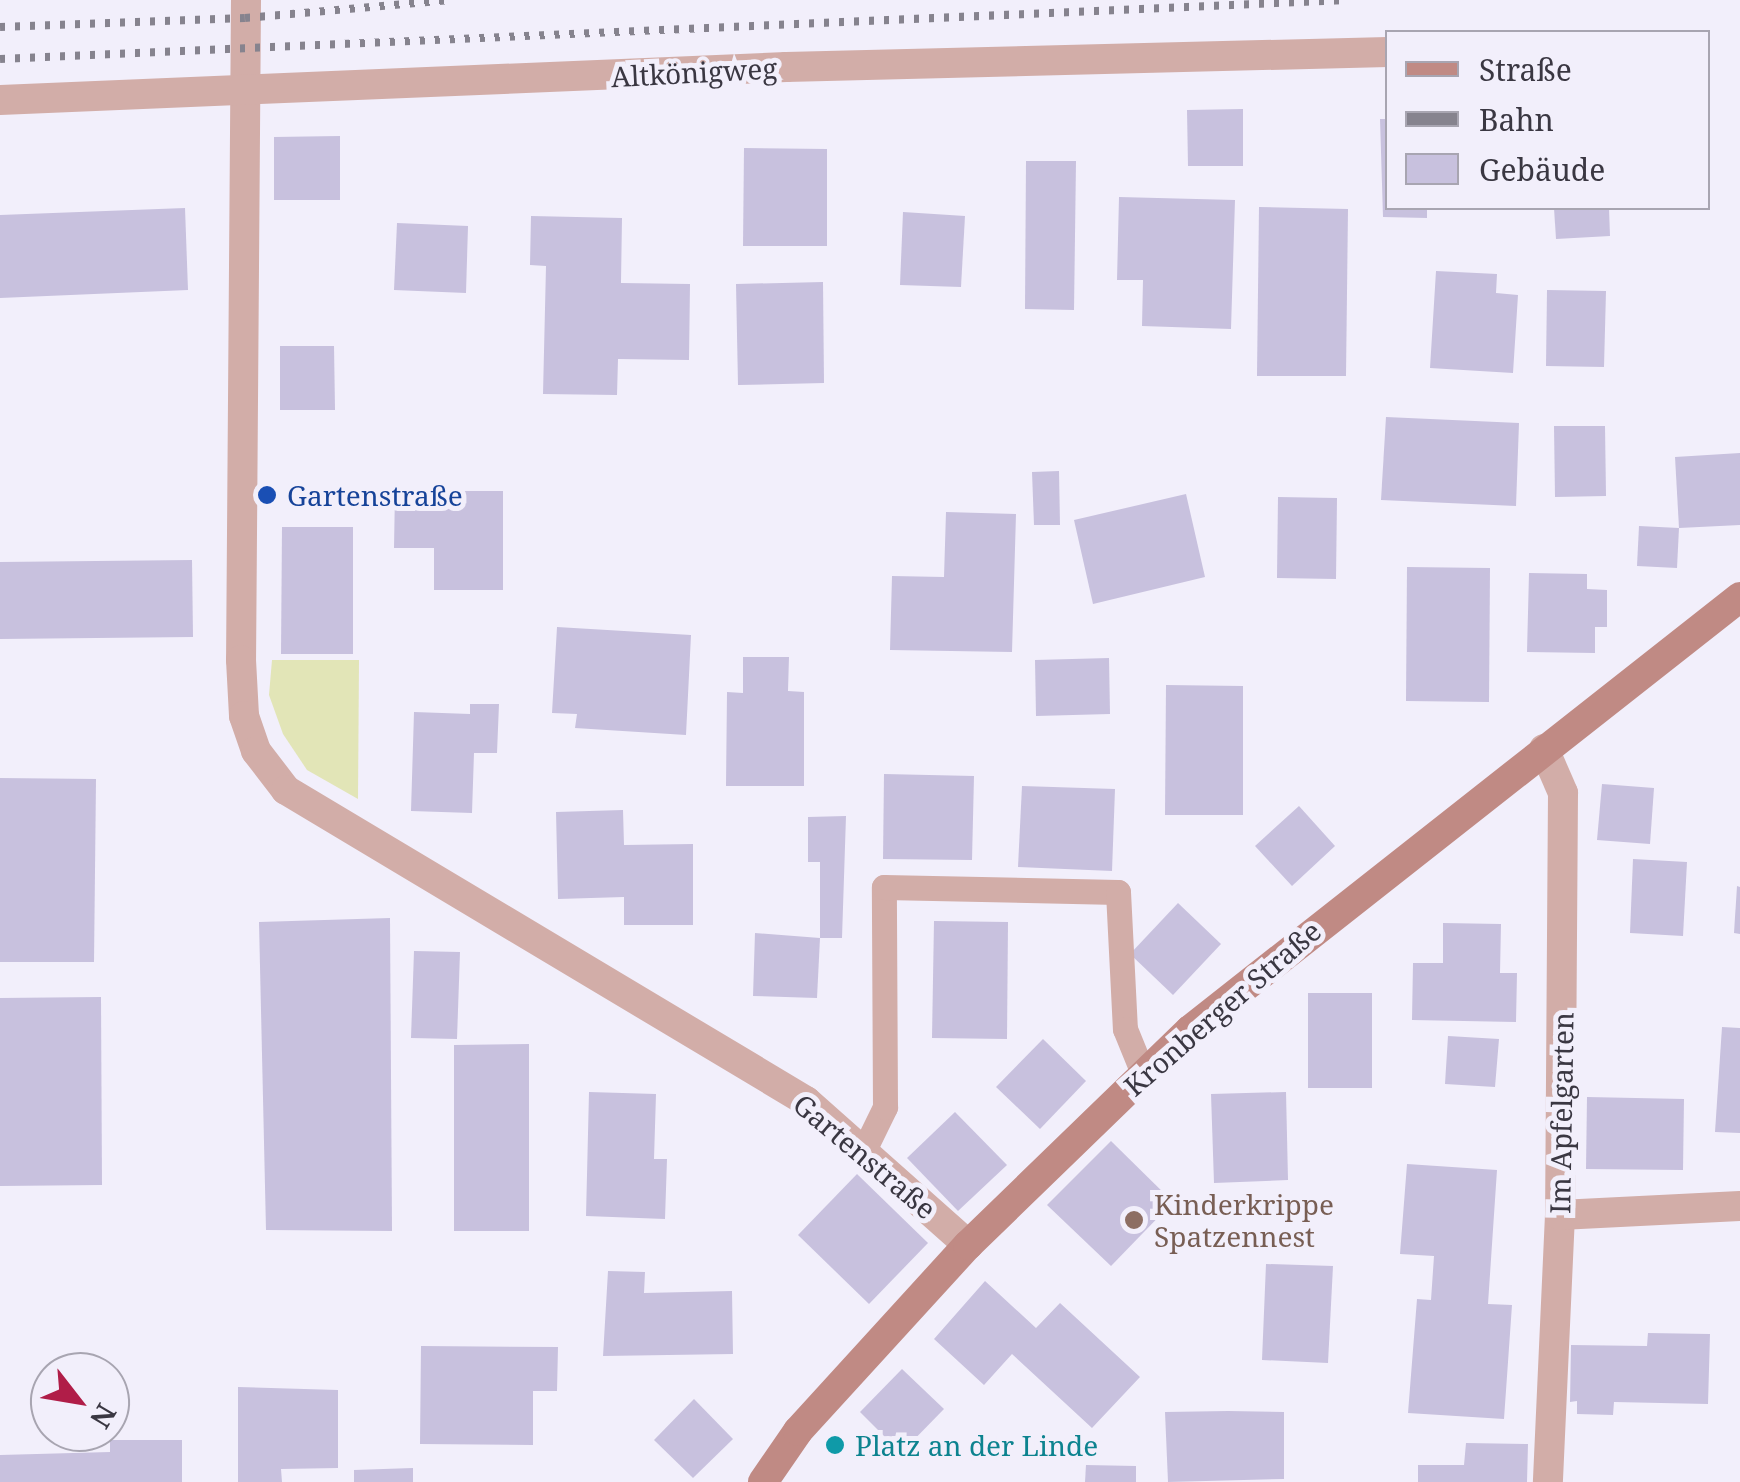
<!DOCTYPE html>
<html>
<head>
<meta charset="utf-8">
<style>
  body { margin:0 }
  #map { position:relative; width:1740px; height:1482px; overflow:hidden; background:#f2effb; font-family:"Noto Serif",serif }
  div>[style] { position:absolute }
  .green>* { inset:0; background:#e2e5b7 }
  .building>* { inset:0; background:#c8c1de }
  .lane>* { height:25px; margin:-12.5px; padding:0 12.5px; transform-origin:12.5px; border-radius:12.5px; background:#d2ada8 }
  .street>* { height:30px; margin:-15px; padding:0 15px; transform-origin:15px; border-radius:15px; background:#d2ada8 }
  .secondary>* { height:30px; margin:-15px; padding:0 15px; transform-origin:15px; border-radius:15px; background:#c08a84 }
  .rail>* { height:8px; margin-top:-4px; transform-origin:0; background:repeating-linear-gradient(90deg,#86838e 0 5px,transparent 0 15px) }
  .dots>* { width:28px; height:28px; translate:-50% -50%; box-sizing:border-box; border:5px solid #f2effb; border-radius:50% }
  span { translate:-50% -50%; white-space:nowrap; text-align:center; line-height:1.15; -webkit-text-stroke:10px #f2effb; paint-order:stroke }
  .street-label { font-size:28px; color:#3a3742 }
  .transit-label { font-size:28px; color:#164399 }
  .left { translate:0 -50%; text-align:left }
  .education-label { font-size:28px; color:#785e54 }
  .culture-label { font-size:28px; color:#0d838f }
  .legend { position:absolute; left:1385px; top:30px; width:325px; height:180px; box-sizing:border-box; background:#f2effb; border:2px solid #a8a5b1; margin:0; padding:12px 18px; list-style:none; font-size:30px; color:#3a3742 }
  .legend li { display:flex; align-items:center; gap:20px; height:50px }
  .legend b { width:50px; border:2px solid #a8a5b1 }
  .north { position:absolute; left:30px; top:1352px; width:100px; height:100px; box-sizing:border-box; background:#f2effb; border:2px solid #a8a5b1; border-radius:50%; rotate:121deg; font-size:28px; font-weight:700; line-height:40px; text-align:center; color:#3a3742 }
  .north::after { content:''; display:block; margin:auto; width:35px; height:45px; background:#b01d48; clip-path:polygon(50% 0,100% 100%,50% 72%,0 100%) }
</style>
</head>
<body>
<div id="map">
  <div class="green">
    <div style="clip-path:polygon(272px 660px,359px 660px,358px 799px,307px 770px,283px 734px,269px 695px)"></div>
  </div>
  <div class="building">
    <div style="clip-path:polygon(1243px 109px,1243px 166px,1188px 166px,1187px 110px)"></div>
    <div style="clip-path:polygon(1380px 119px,1388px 119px,1388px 208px,1427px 208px,1427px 218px,1383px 217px)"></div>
    <div style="clip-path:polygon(340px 136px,340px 200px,274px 200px,274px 137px)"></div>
    <div style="clip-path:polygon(744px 148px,827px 149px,827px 246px,743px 246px)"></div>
    <div style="clip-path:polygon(1026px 161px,1076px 161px,1074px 310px,1025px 309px)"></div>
    <div style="clip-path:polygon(1119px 197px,1235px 200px,1231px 329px,1142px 326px,1143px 280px,1117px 280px)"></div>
    <div style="clip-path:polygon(1259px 207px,1348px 209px,1346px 376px,1257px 376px)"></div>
    <div style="clip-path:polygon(185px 208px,188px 290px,0 298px,0 215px)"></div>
    <div style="clip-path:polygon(1554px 208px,1609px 208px,1610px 236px,1556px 239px)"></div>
    <div style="clip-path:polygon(903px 212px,965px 216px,961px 287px,900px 285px)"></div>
    <div style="clip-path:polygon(531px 216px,622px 218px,621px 283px,690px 284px,689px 360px,618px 359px,617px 395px,543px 394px,546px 266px,530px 265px)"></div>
    <div style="clip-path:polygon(397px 223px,468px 226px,466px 293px,394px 290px)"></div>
    <div style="clip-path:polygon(1436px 271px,1497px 274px,1496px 293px,1518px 295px,1513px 373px,1430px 368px)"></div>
    <div style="clip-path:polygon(823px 282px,824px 383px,738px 385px,736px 284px)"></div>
    <div style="clip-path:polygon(1547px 290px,1606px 291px,1604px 367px,1546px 366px)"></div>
    <div style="clip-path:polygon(280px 346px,334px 346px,335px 410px,280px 410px)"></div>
    <div style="clip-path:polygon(1386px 417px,1519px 423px,1516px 506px,1381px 500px)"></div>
    <div style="clip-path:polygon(1554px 426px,1605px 426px,1606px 496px,1555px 497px)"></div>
    <div style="clip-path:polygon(1740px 453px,1740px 525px,1679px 528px,1675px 457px)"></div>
    <div style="clip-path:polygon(1059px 471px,1060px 525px,1034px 525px,1032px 472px)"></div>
    <div style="clip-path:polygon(395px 491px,503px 491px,503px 590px,434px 590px,434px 548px,394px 548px)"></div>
    <div style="clip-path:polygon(1186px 494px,1205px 577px,1093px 604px,1074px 520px)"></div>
    <div style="clip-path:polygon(1278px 497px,1337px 498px,1336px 579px,1277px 578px)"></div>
    <div style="clip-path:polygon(946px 512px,1016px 514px,1012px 652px,890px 650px,892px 576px,944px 577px)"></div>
    <div style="clip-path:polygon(1639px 526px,1679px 528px,1677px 568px,1637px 566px)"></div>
    <div style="clip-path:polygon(282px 527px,353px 527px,353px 654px,281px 654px)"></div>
    <div style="clip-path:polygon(192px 560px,193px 637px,0 639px,0 562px)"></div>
    <div style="clip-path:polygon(1407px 567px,1490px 568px,1489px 702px,1406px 701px)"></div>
    <div style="clip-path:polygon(1529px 573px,1587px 574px,1587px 589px,1607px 590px,1607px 627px,1595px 627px,1595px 653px,1527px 652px)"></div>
    <div style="clip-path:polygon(557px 627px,691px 635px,686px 735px,575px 728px,577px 714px,552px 713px)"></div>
    <div style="clip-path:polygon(743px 657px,789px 657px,788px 691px,804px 692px,804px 786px,726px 786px,727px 692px,743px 693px)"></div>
    <div style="clip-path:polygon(1109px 658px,1110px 714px,1036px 716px,1035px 660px)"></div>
    <div style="clip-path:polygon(1166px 685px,1243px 686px,1243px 815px,1165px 815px)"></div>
    <div style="clip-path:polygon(470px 704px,499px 704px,497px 753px,474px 753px,472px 813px,411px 811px,414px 712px,470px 714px)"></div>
    <div style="clip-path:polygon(884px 774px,974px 776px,972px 860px,883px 859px)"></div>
    <div style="clip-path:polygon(0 778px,96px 779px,94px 962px,0 962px)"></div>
    <div style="clip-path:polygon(1602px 784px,1654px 788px,1650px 844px,1597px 840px)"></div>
    <div style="clip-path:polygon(1022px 786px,1115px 789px,1112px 871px,1018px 867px)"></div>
    <div style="clip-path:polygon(1299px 806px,1335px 846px,1292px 886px,1255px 846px)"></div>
    <div style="clip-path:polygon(623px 810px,624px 845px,693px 844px,693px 925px,624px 925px,624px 897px,558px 899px,556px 812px)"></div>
    <div style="clip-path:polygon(846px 816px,842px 938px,820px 938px,820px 862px,808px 862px,808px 817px)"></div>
    <div style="clip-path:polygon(1633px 859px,1687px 862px,1683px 936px,1630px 933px)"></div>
    <div style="clip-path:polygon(1737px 886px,1740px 887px,1740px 934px,1734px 933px)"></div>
    <div style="clip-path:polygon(1178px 903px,1221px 944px,1173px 995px,1130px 954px)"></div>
    <div style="clip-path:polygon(390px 918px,392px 1231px,266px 1230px,259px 922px)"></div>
    <div style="clip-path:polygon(934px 921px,1008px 922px,1007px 1039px,932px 1038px)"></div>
    <div style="clip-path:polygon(1443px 923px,1501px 924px,1500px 973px,1517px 973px,1516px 1022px,1412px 1020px,1413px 963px,1443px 963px)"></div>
    <div style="clip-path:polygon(755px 933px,820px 938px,817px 998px,753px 996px)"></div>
    <div style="clip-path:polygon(414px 951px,460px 952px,457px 1039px,411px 1038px)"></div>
    <div style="clip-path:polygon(1308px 993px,1372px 993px,1372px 1088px,1308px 1088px)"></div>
    <div style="clip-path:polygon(101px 997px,102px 1185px,0 1186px,0 998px)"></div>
    <div style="clip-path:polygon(1722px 1027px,1740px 1028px,1740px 1133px,1715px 1132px)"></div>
    <div style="clip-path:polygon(1448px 1036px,1499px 1039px,1495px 1087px,1445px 1084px)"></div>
    <div style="clip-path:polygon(1043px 1039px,1086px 1081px,1040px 1129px,996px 1087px)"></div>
    <div style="clip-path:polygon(529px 1044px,529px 1231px,454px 1231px,454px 1045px)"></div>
    <div style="clip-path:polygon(589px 1092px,656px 1094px,654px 1159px,667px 1159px,665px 1219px,586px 1216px)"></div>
    <div style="clip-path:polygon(1286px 1092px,1288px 1180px,1214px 1183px,1211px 1094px)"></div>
    <div style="clip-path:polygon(1587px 1097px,1684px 1099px,1683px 1170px,1586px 1169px)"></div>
    <div style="clip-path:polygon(955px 1112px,1007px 1165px,958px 1211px,907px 1158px)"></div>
    <div style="clip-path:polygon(1111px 1141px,1173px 1202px,1111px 1266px,1047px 1205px)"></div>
    <div style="clip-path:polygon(1407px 1164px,1497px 1170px,1488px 1304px,1512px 1305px,1504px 1419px,1408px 1413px,1417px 1299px,1431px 1300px,1434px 1256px,1400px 1254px)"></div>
    <div style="clip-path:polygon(857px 1174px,928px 1243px,869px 1304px,798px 1235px)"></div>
    <div style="clip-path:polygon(1266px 1264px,1333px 1266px,1328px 1363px,1262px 1360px)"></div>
    <div style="clip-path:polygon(608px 1271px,645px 1272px,644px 1293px,732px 1291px,733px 1354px,603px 1356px)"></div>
    <div style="clip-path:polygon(985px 1281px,1036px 1328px,1060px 1303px,1140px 1377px,1092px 1428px,1012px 1354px,984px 1385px,934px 1339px)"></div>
    <div style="clip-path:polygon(1648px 1333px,1710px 1334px,1708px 1404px,1614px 1402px,1613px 1415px,1577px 1414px,1577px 1401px,1570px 1402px,1571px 1345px,1647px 1346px)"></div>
    <div style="clip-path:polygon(421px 1346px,558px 1347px,557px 1391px,533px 1391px,533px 1445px,420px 1444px)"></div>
    <div style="clip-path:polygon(902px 1369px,944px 1409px,901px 1453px,860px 1412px)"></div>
    <div style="clip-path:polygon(238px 1387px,338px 1390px,338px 1468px,281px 1469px,282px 1482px,238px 1482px)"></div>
    <div style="clip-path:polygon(694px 1399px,733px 1439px,693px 1478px,654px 1440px)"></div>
    <div style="clip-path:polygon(1228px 1411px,1284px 1412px,1284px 1479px,1168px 1482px,1165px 1412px)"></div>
    <div style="clip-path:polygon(110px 1440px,182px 1440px,182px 1482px,0 1482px,0 1455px,110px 1452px)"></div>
    <div style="clip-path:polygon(1466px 1443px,1528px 1444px,1527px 1482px,1418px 1482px,1418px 1465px,1464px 1465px)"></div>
    <div style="clip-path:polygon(1086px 1465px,1136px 1466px,1136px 1482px,1085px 1482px)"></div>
    <div style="clip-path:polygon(413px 1468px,413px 1482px,354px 1482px,354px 1470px)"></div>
  </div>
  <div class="lane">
    <div style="left:865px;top:1148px;width:46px;rotate:-64deg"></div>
    <div style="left:885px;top:1107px;width:220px;rotate:-90.3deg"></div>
    <div style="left:884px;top:887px;width:234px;rotate:1.2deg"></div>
    <div style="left:1118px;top:892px;width:137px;rotate:87.1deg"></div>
    <div style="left:1125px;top:1029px;width:48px;rotate:67.8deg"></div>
  </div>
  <div class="street">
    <div style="left:246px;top:0;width:660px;rotate:90.43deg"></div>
    <div style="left:241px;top:660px;width:56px;rotate:86.9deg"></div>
    <div style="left:244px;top:716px;width:37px;rotate:71deg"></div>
    <div style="left:256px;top:751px;width:49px;rotate:52.4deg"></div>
    <div style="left:286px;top:790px;width:606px;rotate:30.88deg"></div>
    <div style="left:806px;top:1101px;width:217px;rotate:41.6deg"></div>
    <div style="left:0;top:100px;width:787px;rotate:-2.4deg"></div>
    <div style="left:786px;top:67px;width:602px;rotate:-1.43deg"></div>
    <div style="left:1544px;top:749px;width:48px;rotate:66.6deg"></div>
    <div style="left:1563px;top:793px;width:422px;rotate:90.4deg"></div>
    <div style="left:1560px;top:1215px;width:267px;rotate:92.6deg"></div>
    <div style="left:1560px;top:1215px;width:180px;rotate:-2.9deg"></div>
  </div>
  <div class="secondary">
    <div style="left:763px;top:1482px;width:62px;rotate:-55.5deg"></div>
    <div style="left:798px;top:1431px;width:252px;rotate:-47.6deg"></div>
    <div style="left:968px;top:1245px;width:309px;rotate:-44.1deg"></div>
    <div style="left:1190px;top:1030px;width:700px;rotate:-38.21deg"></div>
  </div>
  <div class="rail">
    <div style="left:0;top:27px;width:245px;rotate:-2.1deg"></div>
    <div style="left:245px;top:18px;width:206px;rotate:-5deg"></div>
    <div style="left:0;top:59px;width:1349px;rotate:-2.51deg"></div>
  </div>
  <div class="dots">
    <div style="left:267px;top:495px;background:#1a4fb4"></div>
    <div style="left:1134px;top:1220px;background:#8d6e63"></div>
    <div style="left:835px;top:1445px;background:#0f9aa8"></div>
  </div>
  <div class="street-label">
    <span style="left:694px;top:72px;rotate:-3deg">Altkönigweg</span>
    <span style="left:1222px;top:1008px;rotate:-41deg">Kronberger Straße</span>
    <span style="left:1561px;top:1113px;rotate:-89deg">Im Apfelgarten</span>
    <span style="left:865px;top:1156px;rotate:40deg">Gartenstraße</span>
  </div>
  <div class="transit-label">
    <span class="left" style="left:287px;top:495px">Gartenstraße</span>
  </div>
  <div class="education-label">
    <span class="left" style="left:1154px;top:1220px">Kinderkrippe<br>Spatzennest</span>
  </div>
  <div class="culture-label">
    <span class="left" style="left:855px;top:1445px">Platz an der Linde</span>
  </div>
  <ul class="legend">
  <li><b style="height:12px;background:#c08a84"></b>Straße</li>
  <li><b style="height:12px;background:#86838e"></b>Bahn</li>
  <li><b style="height:28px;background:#c8c1de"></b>Gebäude</li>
  </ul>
  <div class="north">N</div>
</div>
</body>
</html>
